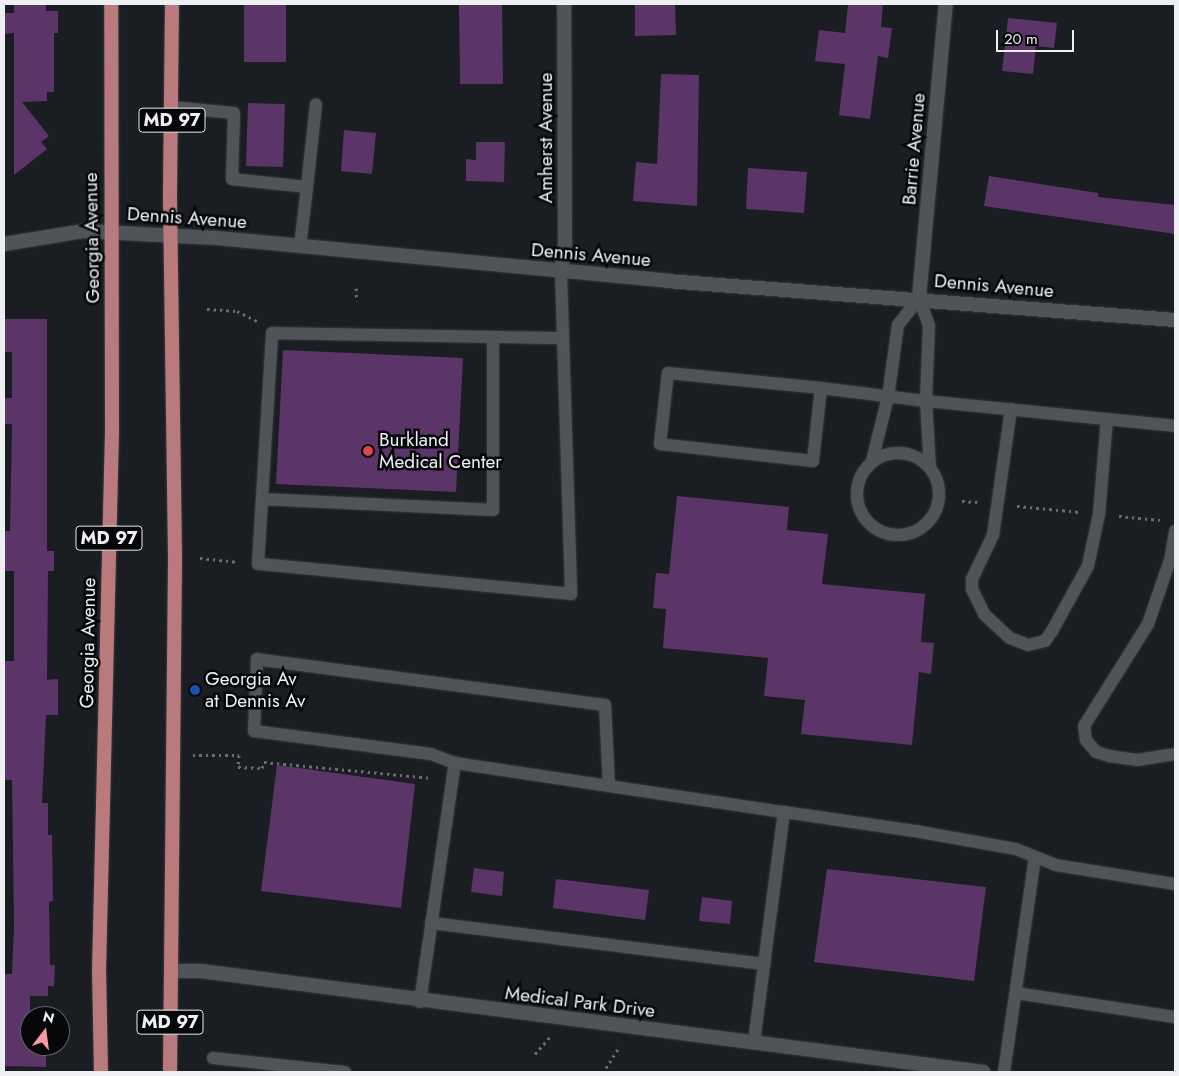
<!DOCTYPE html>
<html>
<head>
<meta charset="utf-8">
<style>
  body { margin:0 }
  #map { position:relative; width:1179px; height:1076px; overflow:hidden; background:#1a1d21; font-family:Jost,sans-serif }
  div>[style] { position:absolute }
  .building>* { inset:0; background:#5b3568 }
  .path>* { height:3px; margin-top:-1.5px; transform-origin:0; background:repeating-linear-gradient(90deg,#6a6c70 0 2.5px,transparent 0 6.5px) }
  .roads { filter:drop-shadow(0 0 1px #383a3d) drop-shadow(0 0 1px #383a3d) }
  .service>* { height:12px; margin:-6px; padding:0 6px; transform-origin:6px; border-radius:6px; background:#505458 }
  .service>.ring { margin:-6px; padding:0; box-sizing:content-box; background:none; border:12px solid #505458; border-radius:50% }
  .minor>* { height:14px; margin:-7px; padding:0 7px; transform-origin:7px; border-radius:7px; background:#505458 }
  .tertiary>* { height:14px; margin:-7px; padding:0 7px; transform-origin:7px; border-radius:7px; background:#505458 }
  .primary>* { height:14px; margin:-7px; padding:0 7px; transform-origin:7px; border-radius:7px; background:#b97a7d }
  .dots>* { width:14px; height:14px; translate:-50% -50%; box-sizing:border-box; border:2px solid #060709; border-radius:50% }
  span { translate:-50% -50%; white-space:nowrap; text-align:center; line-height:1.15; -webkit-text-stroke:5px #060709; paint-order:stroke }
  .shield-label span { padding:1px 4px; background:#060709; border:1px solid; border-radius:4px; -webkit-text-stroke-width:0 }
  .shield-label { font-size:18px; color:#edeff2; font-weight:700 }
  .street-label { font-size:19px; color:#edeff2 }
  .poi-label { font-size:19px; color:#edeff2 }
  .left { translate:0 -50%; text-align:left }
  .frame { position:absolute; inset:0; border:5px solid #edeff2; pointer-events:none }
  .north { position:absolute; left:20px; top:1006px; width:50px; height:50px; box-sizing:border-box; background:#060709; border:1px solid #626466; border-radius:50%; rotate:15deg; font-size:14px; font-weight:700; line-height:20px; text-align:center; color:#edeff2 }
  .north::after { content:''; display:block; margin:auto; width:18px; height:22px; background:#f49aa0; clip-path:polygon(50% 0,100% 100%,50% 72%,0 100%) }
  .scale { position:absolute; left:996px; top:30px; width:78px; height:22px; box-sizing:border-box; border:2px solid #edeff2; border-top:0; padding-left:6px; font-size:15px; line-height:18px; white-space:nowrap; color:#edeff2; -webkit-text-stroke:4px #060709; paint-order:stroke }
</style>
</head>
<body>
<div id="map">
  <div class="building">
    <div style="clip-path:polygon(14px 4px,46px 4px,46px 11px,58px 11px,58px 33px,54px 33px,54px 92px,47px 92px,47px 101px,22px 102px,49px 136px,41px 142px,47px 149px,14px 175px,14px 33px,4px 34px,4px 13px,14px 13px)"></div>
    <div style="clip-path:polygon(244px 4px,286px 4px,286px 62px,244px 62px)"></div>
    <div style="clip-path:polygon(459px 4px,502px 4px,503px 84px,460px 84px)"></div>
    <div style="clip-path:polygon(635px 4px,675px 4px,676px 35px,635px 36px)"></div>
    <div style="clip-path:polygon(848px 4px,883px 4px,881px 27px,892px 28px,888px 58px,878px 56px,870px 119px,839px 115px,845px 64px,815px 61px,819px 30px,845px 33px)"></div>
    <div style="clip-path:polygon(1008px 18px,1057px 23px,1054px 48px,1036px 46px,1033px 74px,1002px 71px)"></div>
    <div style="clip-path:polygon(661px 74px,699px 75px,697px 206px,633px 201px,636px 162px,657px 164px)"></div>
    <div style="clip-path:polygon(248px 103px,285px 104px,283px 167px,246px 166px)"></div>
    <div style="clip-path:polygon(344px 130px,376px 133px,372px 174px,341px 171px)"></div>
    <div style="clip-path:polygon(476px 142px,505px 142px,504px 182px,466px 181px,466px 159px,476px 160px)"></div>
    <div style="clip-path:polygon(748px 168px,807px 172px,804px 213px,746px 209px)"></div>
    <div style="clip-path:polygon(989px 176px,1098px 193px,1098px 197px,1175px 205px,1175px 234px,984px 206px)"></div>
    <div style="clip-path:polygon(4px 319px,47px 319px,47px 551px,54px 551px,54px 571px,48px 571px,47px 680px,58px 679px,58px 715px,46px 715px,42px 803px,48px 803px,48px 835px,52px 835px,53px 901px,49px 902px,50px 965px,55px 965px,54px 986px,48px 986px,48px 996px,30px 996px,30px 1046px,46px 1046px,46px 1067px,4px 1066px,4px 974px,12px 974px,14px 926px,12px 780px,4px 780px,4px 661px,14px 661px,14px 571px,4px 571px,4px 531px,10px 531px,12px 424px,4px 424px,4px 398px,12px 398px,12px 352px,4px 352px)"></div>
    <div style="clip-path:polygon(283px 350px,463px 358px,456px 492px,276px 484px)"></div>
    <div style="clip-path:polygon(677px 496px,789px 507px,787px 530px,828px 534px,822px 584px,925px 594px,921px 642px,934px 643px,931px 674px,919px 672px,912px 745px,801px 734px,805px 700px,764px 696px,768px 658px,663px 648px,666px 609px,653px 608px,656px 573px,669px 574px)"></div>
    <div style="clip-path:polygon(277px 765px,415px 784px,401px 908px,261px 891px)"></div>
    <div style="clip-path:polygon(474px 868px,504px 872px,502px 896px,471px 892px)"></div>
    <div style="clip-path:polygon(827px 869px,986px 887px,974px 981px,814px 962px)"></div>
    <div style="clip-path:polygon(556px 879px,649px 890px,645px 920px,553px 908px)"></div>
    <div style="clip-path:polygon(702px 897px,732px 901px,730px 924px,699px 921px)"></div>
  </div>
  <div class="path">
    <div style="left:356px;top:288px;width:13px;rotate:86deg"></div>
    <div style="left:207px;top:309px;width:30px;rotate:4deg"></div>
    <div style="left:237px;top:311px;width:25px;rotate:27deg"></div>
    <div style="left:962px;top:501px;width:16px;rotate:4deg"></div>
    <div style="left:1017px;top:506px;width:63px;rotate:5.4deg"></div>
    <div style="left:1119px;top:516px;width:41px;rotate:5.6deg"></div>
    <div style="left:200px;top:558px;width:39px;rotate:6deg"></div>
    <div style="left:193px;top:755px;width:46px"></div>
    <div style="left:239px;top:755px;width:12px;rotate:95deg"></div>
    <div style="left:238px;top:767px;width:24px;rotate:2deg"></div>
    <div style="left:262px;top:768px;width:6px;rotate:-72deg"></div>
    <div style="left:264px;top:762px;width:168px;rotate:5.5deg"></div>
    <div style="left:535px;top:1054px;width:23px;rotate:-49deg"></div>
    <div style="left:606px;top:1068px;width:26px;rotate:-58deg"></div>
  </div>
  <div class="roads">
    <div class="service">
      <div style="left:172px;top:107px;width:62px;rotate:5.5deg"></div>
      <div style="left:234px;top:113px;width:66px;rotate:91.7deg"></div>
      <div style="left:232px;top:179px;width:75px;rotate:6.1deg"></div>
      <div style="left:307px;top:187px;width:83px;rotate:-83.8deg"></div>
      <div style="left:300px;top:246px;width:59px;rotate:-83.2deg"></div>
      <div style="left:561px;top:272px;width:322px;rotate:88.2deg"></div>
      <div style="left:571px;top:594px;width:314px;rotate:-174.5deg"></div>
      <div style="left:258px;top:564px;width:231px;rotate:-86.5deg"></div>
      <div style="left:272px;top:333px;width:291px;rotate:1deg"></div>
      <div style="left:919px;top:298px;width:29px;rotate:70deg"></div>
      <div style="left:929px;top:325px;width:76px;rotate:92.3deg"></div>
      <div style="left:926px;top:401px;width:67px;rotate:86.6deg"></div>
      <div style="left:821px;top:388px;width:73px;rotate:96.3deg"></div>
      <div style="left:813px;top:461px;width:154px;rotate:-173.7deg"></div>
      <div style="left:660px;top:444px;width:71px;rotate:-83.6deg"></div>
      <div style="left:668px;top:373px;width:154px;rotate:5.6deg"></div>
      <div style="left:821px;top:388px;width:106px;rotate:7.1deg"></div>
      <div style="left:926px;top:401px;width:250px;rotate:5.7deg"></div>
      <div style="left:1011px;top:409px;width:127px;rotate:98.1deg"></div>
      <div style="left:993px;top:535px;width:49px;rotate:115.5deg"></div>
      <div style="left:972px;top:579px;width:10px;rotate:90deg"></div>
      <div style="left:972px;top:589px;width:28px;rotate:64deg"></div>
      <div style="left:984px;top:614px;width:35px;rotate:43deg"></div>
      <div style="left:1010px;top:638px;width:19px;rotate:21deg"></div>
      <div style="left:1028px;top:645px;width:17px;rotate:-13deg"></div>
      <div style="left:1045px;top:641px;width:12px;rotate:-55deg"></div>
      <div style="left:1052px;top:631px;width:74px;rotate:-61deg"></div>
      <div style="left:1088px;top:566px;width:53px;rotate:-78.1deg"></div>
      <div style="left:1099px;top:514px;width:95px;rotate:-85.2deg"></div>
      <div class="ring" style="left:857px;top:453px;width:70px;height:70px"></div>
      <div style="left:872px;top:461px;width:66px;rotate:-76deg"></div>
      <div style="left:888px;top:397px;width:73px;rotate:-82.1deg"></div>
      <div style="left:898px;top:325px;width:34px;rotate:-52deg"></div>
      <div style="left:262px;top:499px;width:231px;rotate:2.7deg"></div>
      <div style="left:493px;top:510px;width:173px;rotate:-90deg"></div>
      <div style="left:1175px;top:531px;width:26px;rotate:99deg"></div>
      <div style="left:1171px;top:557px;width:71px;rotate:108.9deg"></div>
      <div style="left:1148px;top:624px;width:120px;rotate:122.1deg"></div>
      <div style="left:1084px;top:726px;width:14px;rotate:82deg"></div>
      <div style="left:1086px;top:740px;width:16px;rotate:50deg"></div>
      <div style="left:1096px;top:752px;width:14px;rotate:17deg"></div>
      <div style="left:1109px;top:756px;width:28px;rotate:8deg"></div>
      <div style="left:1137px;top:760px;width:38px;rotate:-9deg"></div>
      <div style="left:609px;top:786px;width:81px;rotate:-92.8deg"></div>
      <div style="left:605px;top:705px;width:351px;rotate:-172.5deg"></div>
      <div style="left:257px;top:659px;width:72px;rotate:92.4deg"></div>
      <div style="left:254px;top:731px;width:178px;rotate:7.4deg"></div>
      <div style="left:431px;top:754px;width:26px;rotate:21deg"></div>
      <div style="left:455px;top:763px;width:333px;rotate:8.5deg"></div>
      <div style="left:784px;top:812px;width:132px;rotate:8.3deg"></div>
      <div style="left:915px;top:831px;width:103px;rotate:10.1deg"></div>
      <div style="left:1016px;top:849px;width:43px;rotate:21.8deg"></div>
      <div style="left:1056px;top:865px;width:121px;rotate:9.1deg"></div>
      <div style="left:431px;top:923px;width:336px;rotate:7deg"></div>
      <div style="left:1016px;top:993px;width:161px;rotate:8.6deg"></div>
      <div style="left:420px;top:1002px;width:242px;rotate:-81.7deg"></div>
      <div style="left:754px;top:1042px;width:232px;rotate:-82.6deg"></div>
      <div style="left:213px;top:1058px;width:133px;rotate:6.1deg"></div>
      <div style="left:1004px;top:1072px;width:217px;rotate:-81.8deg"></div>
    </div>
    <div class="minor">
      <div style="left:561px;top:272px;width:30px;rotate:-82deg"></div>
      <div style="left:565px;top:242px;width:238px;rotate:-90.2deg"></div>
      <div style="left:919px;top:298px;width:295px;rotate:-84.8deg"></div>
    </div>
    <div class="tertiary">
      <div style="left:4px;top:244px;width:80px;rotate:-9.3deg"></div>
      <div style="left:83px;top:231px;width:133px;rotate:3deg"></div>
      <div style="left:216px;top:238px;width:453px;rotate:5.4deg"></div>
      <div style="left:667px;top:281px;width:509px;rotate:4.39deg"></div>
      <div style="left:171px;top:971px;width:30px"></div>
      <div style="left:201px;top:971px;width:789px;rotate:7.35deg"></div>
    </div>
    <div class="primary">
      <div style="left:101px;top:1072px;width:101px;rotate:-91.1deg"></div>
      <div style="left:99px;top:971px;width:540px;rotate:-88.62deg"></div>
      <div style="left:112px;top:431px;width:427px;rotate:-90.1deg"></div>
      <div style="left:170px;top:1072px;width:515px;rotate:-89.44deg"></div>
      <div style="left:175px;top:557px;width:364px;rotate:-90.8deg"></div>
      <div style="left:170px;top:193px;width:189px;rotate:-89.4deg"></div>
    </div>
  </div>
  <div class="dots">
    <div style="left:368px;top:451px;background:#e0444e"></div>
    <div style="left:195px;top:690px;background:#1a4fb4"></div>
  </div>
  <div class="shield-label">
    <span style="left:172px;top:120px">MD 97</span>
    <span style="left:109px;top:538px">MD 97</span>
    <span style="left:170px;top:1022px">MD 97</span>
  </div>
  <div class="street-label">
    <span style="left:546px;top:138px;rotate:-90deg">Amherst Avenue</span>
    <span style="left:914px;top:149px;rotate:-85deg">Barrie Avenue</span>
    <span style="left:187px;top:218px;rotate:4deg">Dennis Avenue</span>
    <span style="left:92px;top:238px;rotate:-91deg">Georgia Avenue</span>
    <span style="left:591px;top:255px;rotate:5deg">Dennis Avenue</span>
    <span style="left:994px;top:286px;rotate:5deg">Dennis Avenue</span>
    <span style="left:88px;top:643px;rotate:-89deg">Georgia Avenue</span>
    <span style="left:580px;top:1002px;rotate:7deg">Medical Park Drive</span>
  </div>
  <div class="poi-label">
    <span class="left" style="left:379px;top:451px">Burkland<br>Medical Center</span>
    <span class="left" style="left:205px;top:690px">Georgia Av<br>at Dennis Av</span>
  </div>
  <div class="frame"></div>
  <div class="north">N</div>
  <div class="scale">20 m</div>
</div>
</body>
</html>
